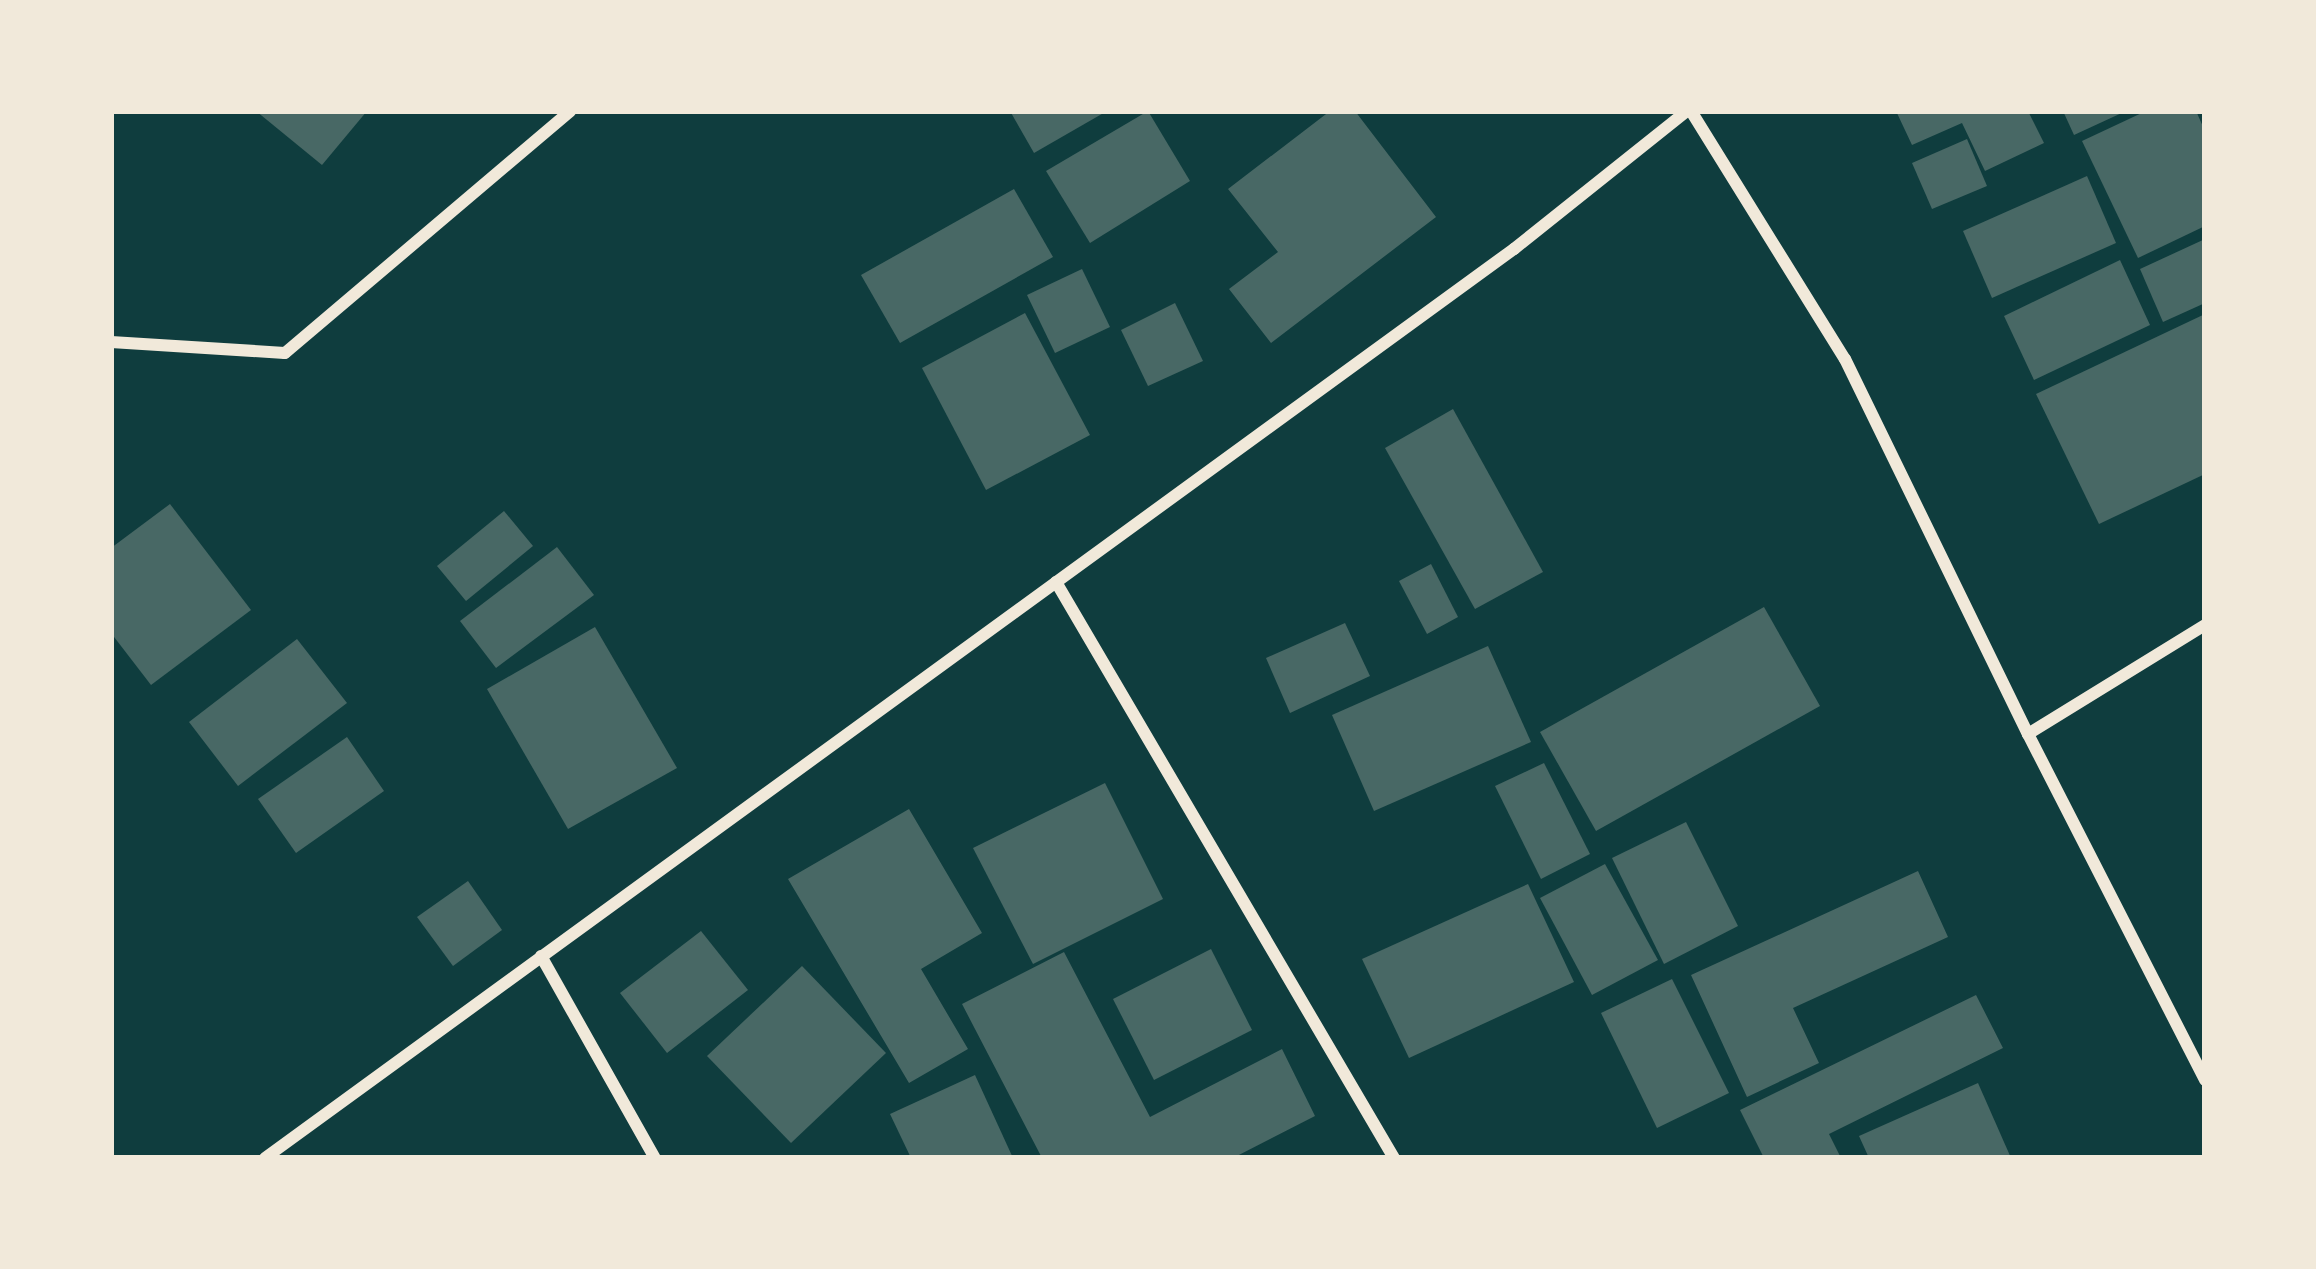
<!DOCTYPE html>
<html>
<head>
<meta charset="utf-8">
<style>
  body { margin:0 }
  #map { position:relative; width:2316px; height:1269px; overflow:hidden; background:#0f3d3e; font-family:"Crimson Pro",serif }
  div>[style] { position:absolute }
  .building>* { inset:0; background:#486865 }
  .minor>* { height:12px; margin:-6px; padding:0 6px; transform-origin:6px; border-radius:6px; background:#f1e9da }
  span { translate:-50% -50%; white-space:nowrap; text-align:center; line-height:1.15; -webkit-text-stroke:12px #f1e9da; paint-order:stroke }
  .frame { position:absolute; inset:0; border:114px solid #f1e9da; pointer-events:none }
</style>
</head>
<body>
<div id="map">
  <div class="building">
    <div style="clip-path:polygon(256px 111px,367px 111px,322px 165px)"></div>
    <div style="clip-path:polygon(1010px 111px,1107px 111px,1034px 153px)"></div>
    <div style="clip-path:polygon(1148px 111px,1190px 181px,1090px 243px,1046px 171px)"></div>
    <div style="clip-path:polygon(1330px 111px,1355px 111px,1436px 217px,1271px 343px,1229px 289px,1278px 252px,1228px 189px)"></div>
    <div style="clip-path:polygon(1896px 111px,2028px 111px,2044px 143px,1985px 171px,1962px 123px,1912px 145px)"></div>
    <div style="clip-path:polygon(2063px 111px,2126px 111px,2074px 135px)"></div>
    <div style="clip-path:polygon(2146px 111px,2196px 111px,2205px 131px,2205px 226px,2138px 258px,2082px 141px)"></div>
    <div style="clip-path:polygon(1967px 139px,1987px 186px,1932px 209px,1912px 163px)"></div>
    <div style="clip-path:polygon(2087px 176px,2116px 243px,1992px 298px,1963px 231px)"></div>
    <div style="clip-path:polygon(1014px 189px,1053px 257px,900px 343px,861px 275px)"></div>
    <div style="clip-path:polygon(2205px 239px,2205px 303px,2163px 322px,2140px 269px)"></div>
    <div style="clip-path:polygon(2120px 260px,2150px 325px,2034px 380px,2004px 316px)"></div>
    <div style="clip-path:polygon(1082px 269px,1110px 327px,1055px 353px,1027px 295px)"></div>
    <div style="clip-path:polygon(1175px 303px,1203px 361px,1148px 386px,1121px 330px)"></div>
    <div style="clip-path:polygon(1025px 313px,1090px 435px,986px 490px,922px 368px)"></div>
    <div style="clip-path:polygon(2205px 314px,2205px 474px,2099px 524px,2036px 394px)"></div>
    <div style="clip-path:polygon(1453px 409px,1543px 572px,1475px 609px,1385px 448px)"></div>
    <div style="clip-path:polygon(170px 504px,251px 610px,151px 685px,111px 633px,111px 548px)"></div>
    <div style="clip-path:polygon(504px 511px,533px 546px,466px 601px,437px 566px)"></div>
    <div style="clip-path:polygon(557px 547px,594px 595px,496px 668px,460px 621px)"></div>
    <div style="clip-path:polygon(1431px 564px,1458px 617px,1427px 634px,1399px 581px)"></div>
    <div style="clip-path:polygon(1764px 607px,1820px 706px,1596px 831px,1540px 732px)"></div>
    <div style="clip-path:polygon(1345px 623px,1370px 676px,1290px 713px,1266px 658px)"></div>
    <div style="clip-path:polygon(595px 627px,677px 768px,568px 829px,487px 689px)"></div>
    <div style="clip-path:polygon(297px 639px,347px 703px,238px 786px,189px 722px)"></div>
    <div style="clip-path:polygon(1488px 646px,1531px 742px,1374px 811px,1332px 715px)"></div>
    <div style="clip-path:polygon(347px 737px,384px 791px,296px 853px,258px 799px)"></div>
    <div style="clip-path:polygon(1544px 763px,1590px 854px,1541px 879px,1495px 786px)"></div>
    <div style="clip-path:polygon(1105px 783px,1163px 899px,1033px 964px,973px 848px)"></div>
    <div style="clip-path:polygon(909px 809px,982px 933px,921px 969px,968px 1049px,909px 1083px,788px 879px)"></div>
    <div style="clip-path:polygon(1686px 822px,1738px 926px,1664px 964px,1612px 858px)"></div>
    <div style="clip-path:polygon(1605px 864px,1658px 960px,1592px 995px,1540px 898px)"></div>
    <div style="clip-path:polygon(1918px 871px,1948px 937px,1793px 1008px,1819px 1063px,1747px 1097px,1691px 975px)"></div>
    <div style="clip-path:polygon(468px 881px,502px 930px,453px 966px,417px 917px)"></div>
    <div style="clip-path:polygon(1528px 884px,1574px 982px,1409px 1058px,1362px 959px)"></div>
    <div style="clip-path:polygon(701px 931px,748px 990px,667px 1053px,620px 993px)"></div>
    <div style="clip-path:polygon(1211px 949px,1252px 1030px,1154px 1080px,1113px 999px)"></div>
    <div style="clip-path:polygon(1064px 952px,1150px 1117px,1282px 1049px,1315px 1116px,1233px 1158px,1042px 1158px,962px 1004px)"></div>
    <div style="clip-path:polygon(802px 966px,886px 1053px,791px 1143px,707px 1056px)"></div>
    <div style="clip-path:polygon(1672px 979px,1729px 1093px,1657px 1128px,1601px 1013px)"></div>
    <div style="clip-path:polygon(1976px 995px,2003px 1048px,1829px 1134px,1841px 1158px,1764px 1158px,1740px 1110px)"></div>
    <div style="clip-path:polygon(975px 1075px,1013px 1158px,911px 1158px,890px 1114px)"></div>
    <div style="clip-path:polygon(1978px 1083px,2011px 1158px,1869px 1158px,1859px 1136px)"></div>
  </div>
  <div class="minor">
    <div style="left:1691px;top:111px;width:292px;rotate:58.2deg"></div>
    <div style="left:1845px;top:359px;width:417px;rotate:64deg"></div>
    <div style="left:111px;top:342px;width:174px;rotate:3.6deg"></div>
    <div style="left:285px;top:353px;width:374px;rotate:-40.3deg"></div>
    <div style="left:1056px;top:582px;width:668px;rotate:59.6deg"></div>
    <div style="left:2205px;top:625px;width:208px;rotate:148.4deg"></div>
    <div style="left:2028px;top:734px;width:389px;rotate:62.9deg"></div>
    <div style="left:541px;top:956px;width:232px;rotate:60.6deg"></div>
    <div style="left:265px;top:1158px;width:1545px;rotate:-36.05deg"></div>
    <div style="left:1514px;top:249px;width:221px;rotate:-38.6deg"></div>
  </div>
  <div class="frame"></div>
</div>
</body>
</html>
